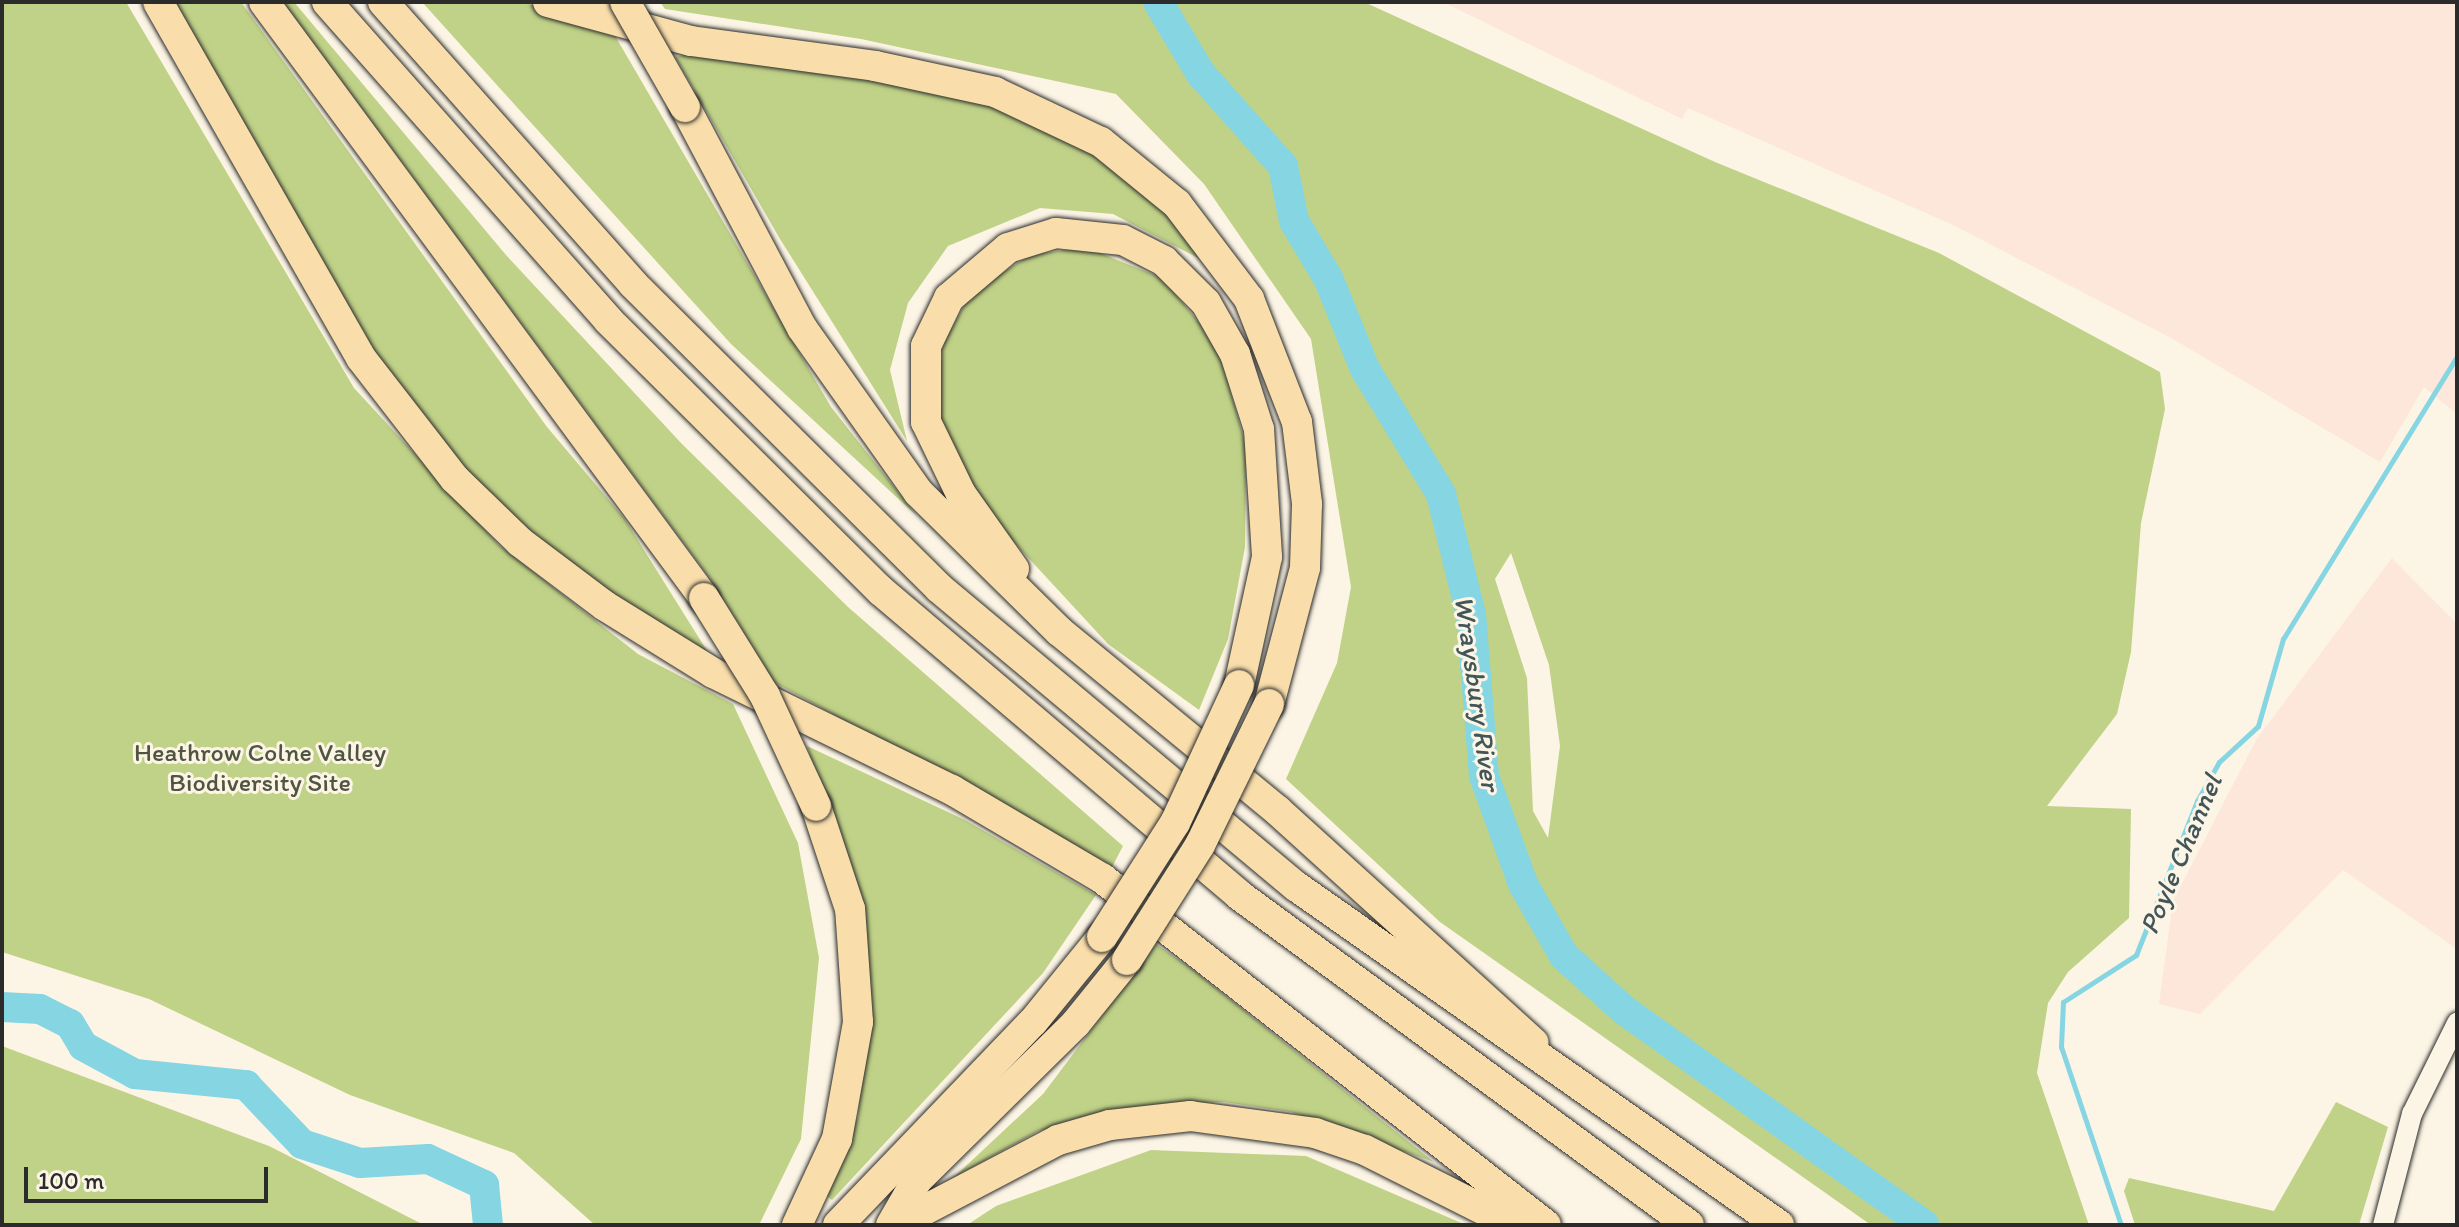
<!DOCTYPE html>
<html>
<head>
<meta charset="utf-8">
<style>
  body { margin:0 }
  #map { position:relative; width:2459px; height:1227px; overflow:hidden; background:#fcf5e5; font-family:Itim,sans-serif }
  div>[style] { position:absolute }
  .built>* { inset:0; background:#fde6da }
  .green>* { inset:0; background:#c0d287 }
  .stream>* { height:5px; margin:-2.5px; padding:0 2.5px; transform-origin:2.5px; border-radius:2.5px; background:#85d5e2 }
  .river>* { height:30px; margin:-15px; padding:0 15px; transform-origin:15px; border-radius:15px; background:#85d5e2 }
  .roads { filter:drop-shadow(0 0 2px #2b2b2b) drop-shadow(0 0 2px #2b2b2b) }
  .tertiary>* { height:20px; margin:-10px; padding:0 10px; transform-origin:10px; border-radius:10px; background:#fcf5e5 }
  .motorway>* { height:30px; margin:-15px; padding:0 15px; transform-origin:15px; border-radius:15px; background:#f9deab }
  .bridges { filter:drop-shadow(0 0 2px #2b2b2b) drop-shadow(0 0 2px #2b2b2b) }
  .motorway-bridge>* { height:30px; margin:-15px; padding:0 15px; transform-origin:15px; border-radius:15px; background:#f9deab }
  span { translate:-50% -50%; white-space:nowrap; text-align:center; line-height:1.15; -webkit-text-stroke:6px #fcf5e5; paint-order:stroke }
  .park-label { font-size:26px; color:#505542 }
  .water-label { font-size:28px; color:#425659; font-style:italic }
  .frame { position:absolute; inset:0; border:4px solid #2b2b2b; pointer-events:none }
  .scale { position:absolute; left:24px; top:1167px; width:244px; height:36px; box-sizing:border-box; border:4px solid #2b2b2b; border-top:0; padding-left:10px; font-size:24px; line-height:28px; white-space:nowrap; color:#2b2b2b; -webkit-text-stroke:6px #fcf5e5; paint-order:stroke }
</style>
</head>
<body>
<div id="map">
  <div class="built">
    <div style="clip-path:polygon(1443px 2px,2457px 2px,2457px 414px,2424px 387px,2380px 462px,2173px 339px,1953px 225px,1688px 108px,1682px 119px)"></div>
    <div style="clip-path:polygon(2392px 558px,2457px 624px,2457px 949px,2343px 870px,2200px 1014px,2159px 1004px,2173px 901px,2256px 740px)"></div>
  </div>
  <div class="green">
    <div style="clip-path:polygon(2px 2px,126px 2px,354px 388px,499px 545px,638px 654px,733px 704px,798px 843px,819px 958px,801px 1139px,759px 1225px,595px 1225px,514px 1153px,350px 1095px,149px 999px,2px 952px)"></div>
    <div style="clip-path:polygon(171px 2px,241px 2px,547px 427px,624px 518px,709px 654px,561px 562px,484px 491px,391px 382px)"></div>
    <div style="clip-path:polygon(283px 2px,294px 2px,506px 255px,682px 444px,848px 607px,1123px 846px,1112px 867px,774px 682px,711px 580px)"></div>
    <div style="clip-path:polygon(422px 2px,523px 2px,614px 34px,831px 407px,917px 516px,731px 344px)"></div>
    <div style="clip-path:polygon(evenodd,660px 2px,1364px 2px,1715px 162px,1939px 253px,2160px 372px,2165px 409px,2141px 523px,2131px 652px,2117px 714px,2047px 806px,2131px 809px,2129px 918px,2068px 972px,2048px 1003px,2037px 1073px,2089px 1225px,1871px 1225px,1440px 922px,1286px 779px,1337px 663px,1351px 587px,1311px 339px,1204px 184px,1116px 94px,861px 39px,665px 9px,660px 2px,1511px 553px,1549px 665px,1560px 746px,1548px 838px,1533px 811px,1527px 678px,1495px 579px,1511px 553px)"></div>
    <div style="clip-path:polygon(684px 55px,842px 74px,1000px 107px,1082px 143px,1157px 203px,1206px 262px,1113px 214px,1040px 208px,948px 246px,908px 303px,890px 370px,907px 441px,780px 239px,675px 57px)"></div>
    <div style="clip-path:polygon(1085px 247px,1162px 278px,1217px 344px,1246px 446px,1245px 547px,1228px 639px,1199px 710px,1108px 644px,987px 513px,937px 416px,943px 343px,972px 292px,1030px 255px)"></div>
    <div style="clip-path:polygon(807px 746px,965px 820px,1096px 895px,1043px 973px,832px 1200px,823px 1193px,858px 1117px,870px 1000px,860px 911px)"></div>
    <div style="clip-path:polygon(1156px 944px,1192px 969px,1434px 1162px,1291px 1112px,1224px 1102px,1150px 1105px,1038px 1131px,953px 1178px,1043px 1094px)"></div>
    <div style="clip-path:polygon(2px 1046px,269px 1146px,424px 1225px,2px 1225px)"></div>
    <div style="clip-path:polygon(2336px 1102px,2388px 1127px,2359px 1225px,2135px 1225px,2124px 1191px,2129px 1178px,2274px 1211px)"></div>
    <div style="clip-path:polygon(1151px 1150px,1306px 1156px,1466px 1225px,967px 1225px,996px 1206px)"></div>
  </div>
  <div class="stream">
    <div style="left:2121px;top:1225px;width:188px;rotate:-108.6deg"></div>
    <div style="left:2061px;top:1047px;width:45px;rotate:-87.5deg"></div>
    <div style="left:2063px;top:1002px;width:87px;rotate:-32.8deg"></div>
    <div style="left:2136px;top:955px;width:166px;rotate:-68.4deg"></div>
    <div style="left:2197px;top:801px;width:45px;rotate:-60.6deg"></div>
    <div style="left:2219px;top:762px;width:53px;rotate:-42.7deg"></div>
    <div style="left:2258px;top:726px;width:91px;rotate:-74deg"></div>
    <div style="left:2283px;top:639px;width:332px;rotate:-58.4deg"></div>
  </div>
  <div class="river">
    <div style="left:1158px;top:2px;width:84px;rotate:59.2deg"></div>
    <div style="left:1201px;top:74px;width:123px;rotate:48.3deg"></div>
    <div style="left:1283px;top:166px;width:56px;rotate:78.7deg"></div>
    <div style="left:1294px;top:221px;width:69px;rotate:59.3deg"></div>
    <div style="left:1329px;top:280px;width:96px;rotate:68deg"></div>
    <div style="left:1365px;top:369px;width:146px;rotate:58.7deg"></div>
    <div style="left:1441px;top:494px;width:124px;rotate:76deg"></div>
    <div style="left:1471px;top:614px;width:163px;rotate:85.4deg"></div>
    <div style="left:1484px;top:776px;width:115px;rotate:70.1deg"></div>
    <div style="left:1523px;top:884px;width:83px;rotate:60.3deg"></div>
    <div style="left:1564px;top:956px;width:81px;rotate:42deg"></div>
    <div style="left:1624px;top:1010px;width:369px;rotate:35.6deg"></div>
    <div style="left:2px;top:1007px;width:38px;rotate:3deg"></div>
    <div style="left:40px;top:1009px;width:34px;rotate:27deg"></div>
    <div style="left:70px;top:1024px;width:26px;rotate:59deg"></div>
    <div style="left:83px;top:1046px;width:59px;rotate:28.3deg"></div>
    <div style="left:135px;top:1074px;width:112px;rotate:5.7deg"></div>
    <div style="left:246px;top:1085px;width:81px;rotate:46.5deg"></div>
    <div style="left:302px;top:1144px;width:61px;rotate:18.1deg"></div>
    <div style="left:360px;top:1163px;width:68px;rotate:-3.4deg"></div>
    <div style="left:428px;top:1159px;width:62px;rotate:24.9deg"></div>
    <div style="left:484px;top:1185px;width:40px;rotate:84.3deg"></div>
  </div>
  <div class="roads">
    <div class="tertiary">
      <div style="left:2383px;top:1225px;width:115px;rotate:-75.4deg"></div>
      <div style="left:2412px;top:1114px;width:102px;rotate:-63.7deg"></div>
    </div>
    <div class="motorway">
      <div style="left:158px;top:2px;width:410px;rotate:60.3deg"></div>
      <div style="left:361px;top:358px;width:153px;rotate:52.2deg"></div>
      <div style="left:455px;top:479px;width:91px;rotate:44.1deg"></div>
      <div style="left:520px;top:542px;width:106px;rotate:37deg"></div>
      <div style="left:605px;top:606px;width:127px;rotate:31.8deg"></div>
      <div style="left:713px;top:673px;width:266px;rotate:26.1deg"></div>
      <div style="left:952px;top:790px;width:175px;rotate:30.5deg"></div>
      <div style="left:1103px;top:879px;width:562px;rotate:37.99deg"></div>
      <div style="left:264px;top:2px;width:741px;rotate:53.56deg"></div>
      <div style="left:327px;top:2px;width:424px;rotate:48.5deg"></div>
      <div style="left:608px;top:320px;width:385px;rotate:44.8deg"></div>
      <div style="left:881px;top:591px;width:470px;rotate:40.3deg"></div>
      <div style="left:1239px;top:895px;width:558px;rotate:36.25deg"></div>
      <div style="left:383px;top:2px;width:377px;rotate:48.4deg"></div>
      <div style="left:633px;top:284px;width:431px;rotate:44.8deg"></div>
      <div style="left:939px;top:588px;width:466px;rotate:39.9deg"></div>
      <div style="left:1297px;top:887px;width:589px;rotate:35.04deg"></div>
      <div style="left:548px;top:2px;width:148px;rotate:15.3deg"></div>
      <div style="left:691px;top:41px;width:186px;rotate:7.7deg"></div>
      <div style="left:875px;top:66px;width:123px;rotate:12.2deg"></div>
      <div style="left:995px;top:92px;width:117px;rotate:25.3deg"></div>
      <div style="left:1101px;top:142px;width:98px;rotate:39.2deg"></div>
      <div style="left:1177px;top:204px;width:119px;rotate:52.8deg"></div>
      <div style="left:1249px;top:299px;width:132px;rotate:68.7deg"></div>
      <div style="left:1297px;top:422px;width:83px;rotate:83deg"></div>
      <div style="left:1307px;top:504px;width:64px;rotate:91.8deg"></div>
      <div style="left:1305px;top:568px;width:141px;rotate:104.8deg"></div>
      <div style="left:685px;top:107px;width:250px;rotate:62.1deg"></div>
      <div style="left:802px;top:328px;width:201px;rotate:54.7deg"></div>
      <div style="left:918px;top:492px;width:198px;rotate:44.6deg"></div>
      <div style="left:1059px;top:631px;width:283px;rotate:39.4deg"></div>
      <div style="left:1278px;top:811px;width:345px;rotate:42.2deg"></div>
      <div style="left:1014px;top:569px;width:92px;rotate:-125.2deg"></div>
      <div style="left:961px;top:494px;width:80px;rotate:-115.9deg"></div>
      <div style="left:926px;top:422px;width:76px;rotate:-90deg"></div>
      <div style="left:926px;top:346px;width:53px;rotate:-64.4deg"></div>
      <div style="left:949px;top:298px;width:77px;rotate:-40.3deg"></div>
      <div style="left:1008px;top:248px;width:50px;rotate:-17.4deg"></div>
      <div style="left:1056px;top:233px;width:67px;rotate:6deg"></div>
      <div style="left:1123px;top:240px;width:46px;rotate:27.1deg"></div>
      <div style="left:1164px;top:261px;width:59px;rotate:45deg"></div>
      <div style="left:1206px;top:303px;width:59px;rotate:60.4deg"></div>
      <div style="left:1235px;top:354px;width:79px;rotate:72.3deg"></div>
      <div style="left:1259px;top:429px;width:128px;rotate:86.4deg"></div>
      <div style="left:1267px;top:557px;width:131px;rotate:102.3deg"></div>
      <div style="left:797px;top:1225px;width:95px;rotate:-65.1deg"></div>
      <div style="left:837px;top:1139px;width:119px;rotate:-79.8deg"></div>
      <div style="left:858px;top:1022px;width:113px;rotate:-94deg"></div>
      <div style="left:850px;top:909px;width:108px;rotate:-108.3deg"></div>
      <div style="left:838px;top:1225px;width:281px;rotate:-46.2deg"></div>
      <div style="left:1033px;top:1022px;width:109px;rotate:-50.9deg"></div>
      <div style="left:891px;top:1225px;width:52px;rotate:-60deg"></div>
      <div style="left:917px;top:1180px;width:223px;rotate:-44.6deg"></div>
      <div style="left:1076px;top:1023px;width:81px;rotate:-51deg"></div>
      <div style="left:896px;top:1225px;width:183px;rotate:-27.7deg"></div>
      <div style="left:1058px;top:1140px;width:54px;rotate:-16.1deg"></div>
      <div style="left:1110px;top:1125px;width:81px;rotate:-6.4deg"></div>
      <div style="left:1190px;top:1116px;width:126px;rotate:7.7deg"></div>
      <div style="left:1315px;top:1133px;width:53px;rotate:18.8deg"></div>
      <div style="left:1365px;top:1150px;width:167px;rotate:26.7deg"></div>
    </div>
  </div>
  <div class="bridges">
    <div class="motorway-bridge">
      <div style="left:625px;top:2px;width:121px;rotate:60.3deg"></div>
      <div style="left:704px;top:598px;width:115px;rotate:58.1deg"></div>
      <div style="left:765px;top:696px;width:121px;rotate:65.1deg"></div>
      <div style="left:1102px;top:937px;width:135px;rotate:-57.4deg"></div>
      <div style="left:1175px;top:823px;width:152px;rotate:-65.1deg"></div>
      <div style="left:1127px;top:960px;width:136px;rotate:-57.6deg"></div>
      <div style="left:1200px;top:845px;width:157px;rotate:-63.9deg"></div>
    </div>
  </div>
  <div class="park-label">
    <span style="left:260px;top:768px">Heathrow Colne Valley<br>Biodiversity Site</span>
  </div>
  <div class="water-label">
    <span style="left:1478px;top:693px;rotate:82deg">Wraysbury River</span>
    <span style="left:2180px;top:854px;rotate:-67deg">Poyle Channel</span>
  </div>
  <div class="frame"></div>
  <div class="scale">100 m</div>
</div>
</body>
</html>
